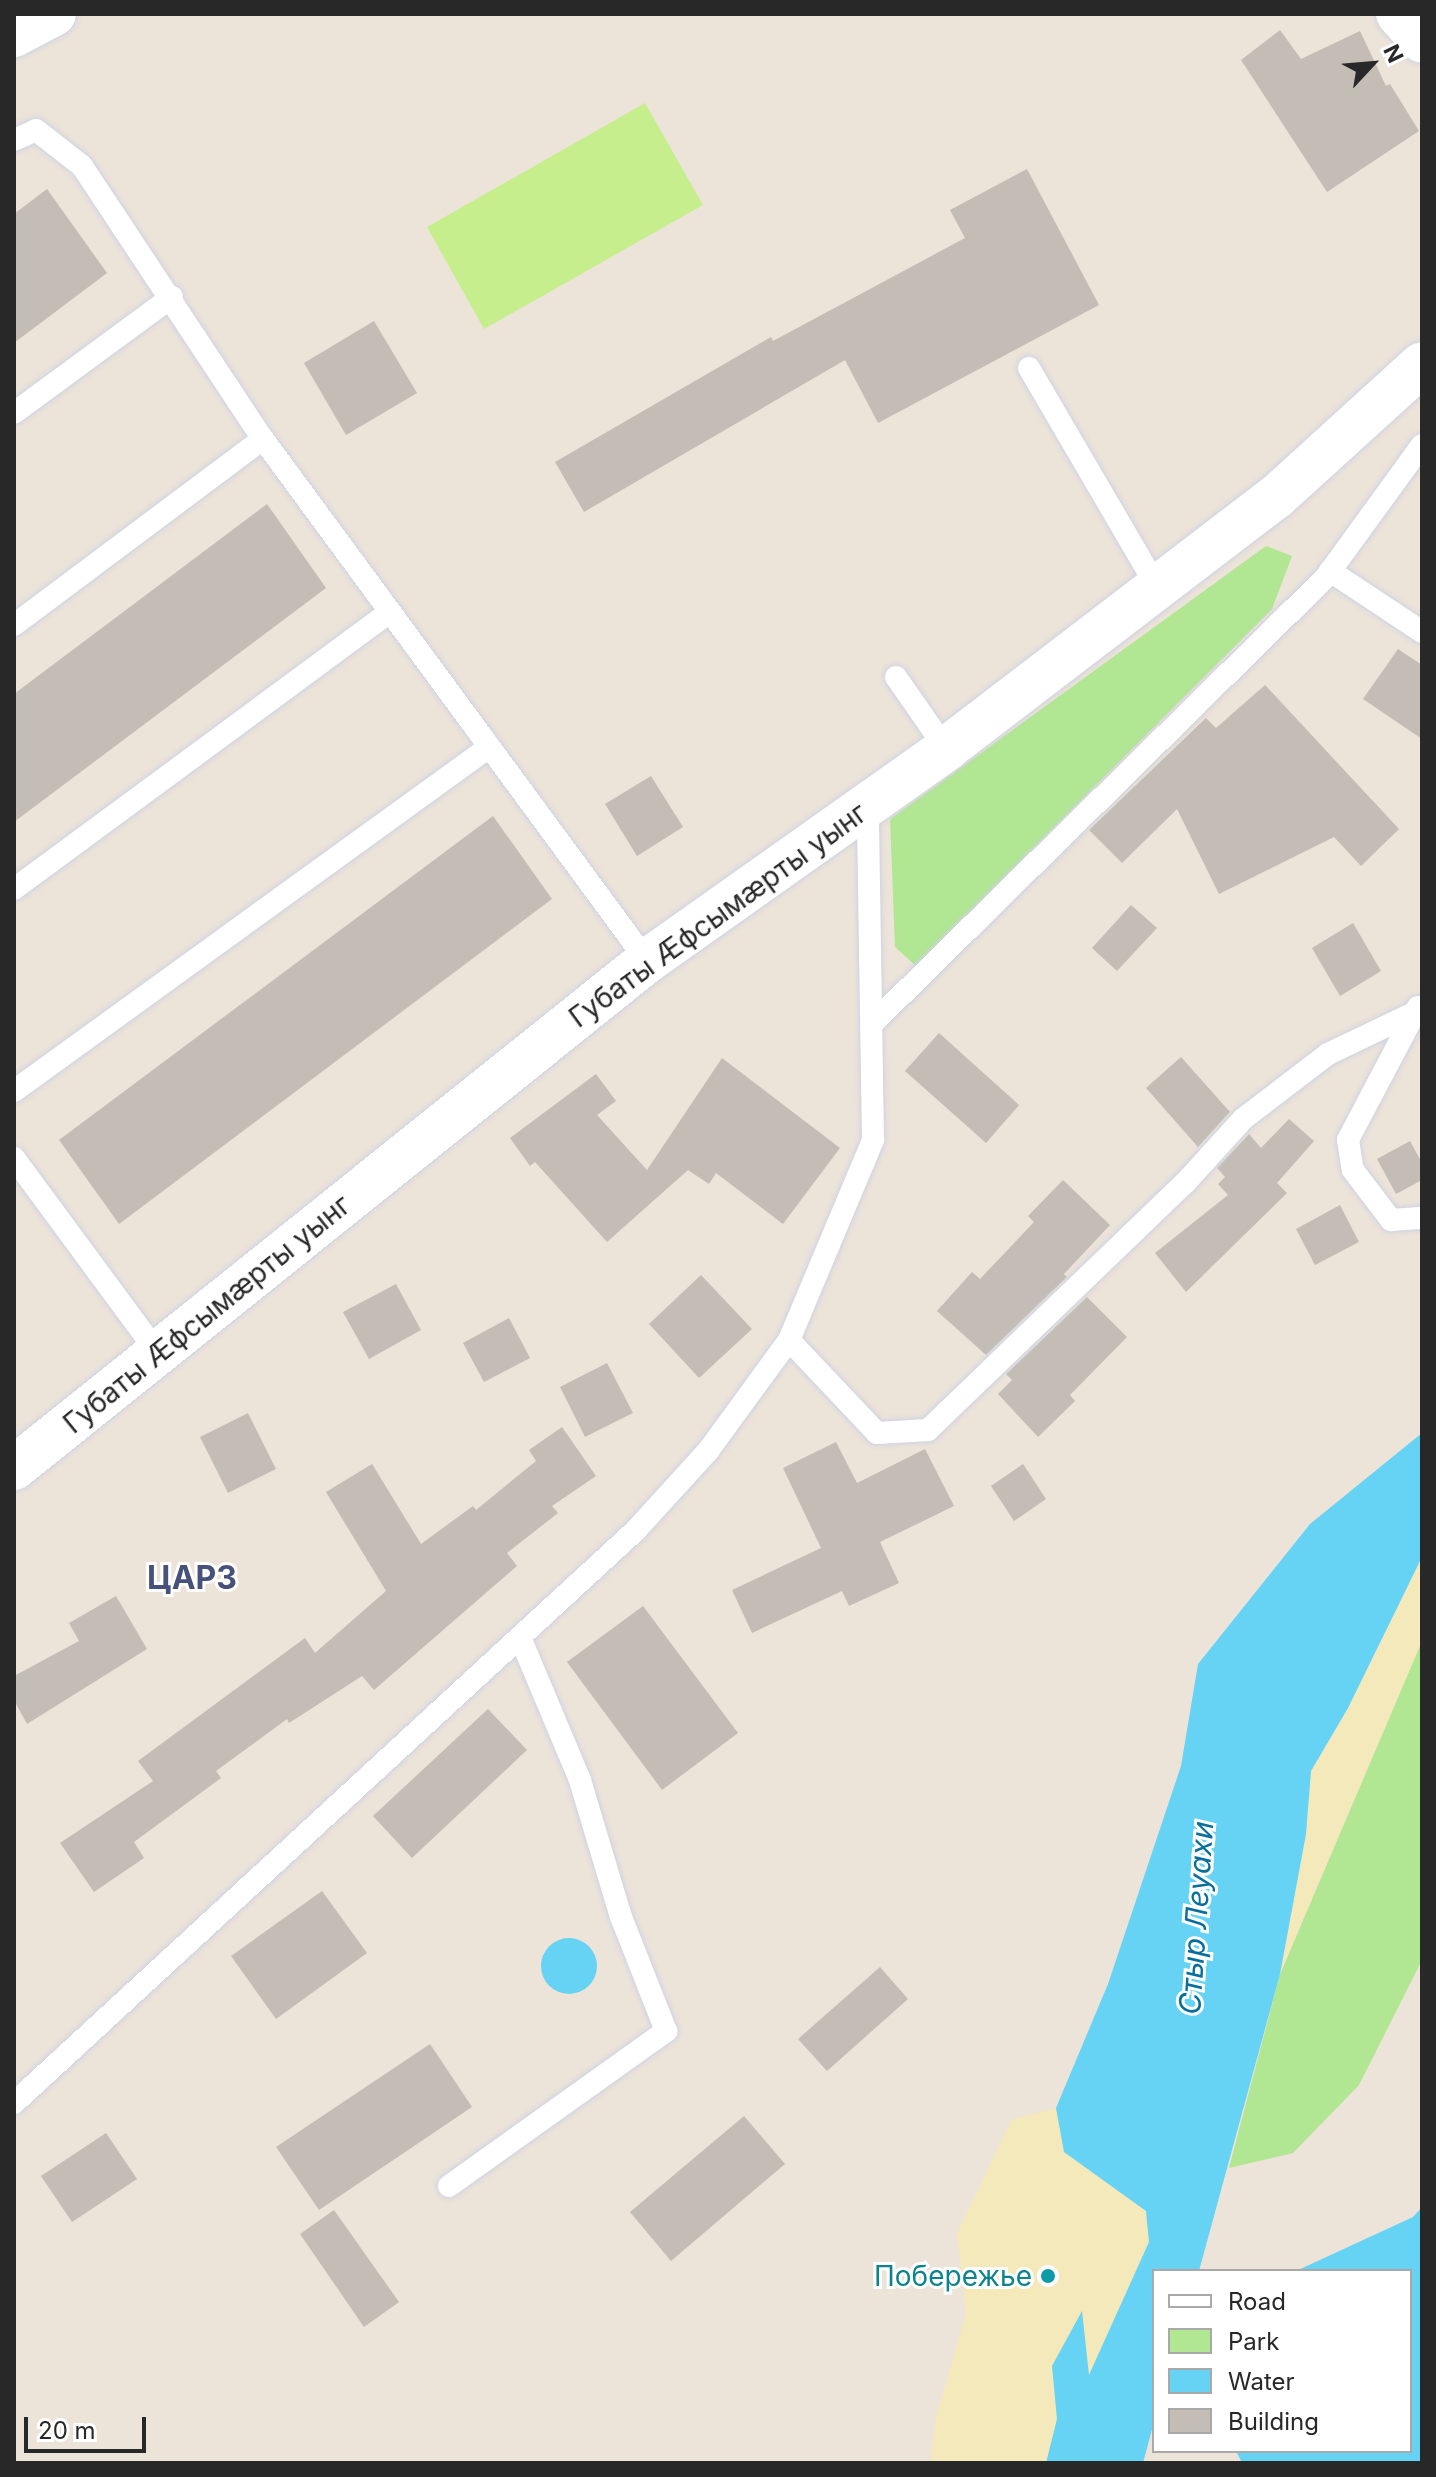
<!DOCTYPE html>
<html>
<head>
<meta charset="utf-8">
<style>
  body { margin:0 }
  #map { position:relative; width:1436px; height:2477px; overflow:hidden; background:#ece3d9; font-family:Inter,sans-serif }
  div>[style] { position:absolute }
  .green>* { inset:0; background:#b1e692 }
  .sand>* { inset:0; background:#f3e9ba }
  .pitch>* { inset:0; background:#c7ee8d }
  .water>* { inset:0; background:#66d2f4 }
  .round { border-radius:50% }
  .building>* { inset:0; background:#c3bdb6 }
  .roads { filter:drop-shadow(0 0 2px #ced3e2) drop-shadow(0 0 2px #ced3e2) }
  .lane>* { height:22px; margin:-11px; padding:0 11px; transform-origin:11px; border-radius:11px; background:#fff }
  .street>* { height:44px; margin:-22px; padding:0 22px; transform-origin:22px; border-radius:22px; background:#fff }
  .dots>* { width:22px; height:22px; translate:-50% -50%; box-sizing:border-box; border:4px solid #fff; border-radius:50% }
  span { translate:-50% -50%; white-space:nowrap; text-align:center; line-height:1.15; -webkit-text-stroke:6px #fff; paint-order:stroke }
  .street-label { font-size:28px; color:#282828 }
  .culture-label { font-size:28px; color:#0d838f }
  .right { translate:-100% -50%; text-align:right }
  .water-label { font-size:30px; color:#076e9e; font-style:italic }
  .quarter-label { font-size:32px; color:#47527b; font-weight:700 }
  .frame { position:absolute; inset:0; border:16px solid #282828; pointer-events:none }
  .legend { position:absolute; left:1152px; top:2269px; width:260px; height:184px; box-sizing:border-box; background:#fff; border:2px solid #a9a9a9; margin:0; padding:10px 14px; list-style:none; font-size:24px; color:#282828 }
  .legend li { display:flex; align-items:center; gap:16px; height:40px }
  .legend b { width:40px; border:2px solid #a9a9a9 }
  .north { position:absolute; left:1332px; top:24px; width:80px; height:80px; -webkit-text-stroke:6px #fff; paint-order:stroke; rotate:64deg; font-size:22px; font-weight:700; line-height:32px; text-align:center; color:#282828 }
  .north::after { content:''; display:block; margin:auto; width:28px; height:36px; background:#282828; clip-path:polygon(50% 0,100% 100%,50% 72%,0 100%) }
  .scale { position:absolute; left:24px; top:2417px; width:122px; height:36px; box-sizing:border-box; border:4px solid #282828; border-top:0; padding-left:10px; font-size:24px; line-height:28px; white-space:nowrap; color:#282828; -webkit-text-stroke:6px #fff; paint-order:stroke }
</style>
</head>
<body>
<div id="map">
  <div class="green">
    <div style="clip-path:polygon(1266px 546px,1292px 556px,1272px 609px,916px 966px,895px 947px,890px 819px)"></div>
    <div style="clip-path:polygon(1422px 1641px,1422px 1960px,1359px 2085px,1293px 2153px,1229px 2168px,1280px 1974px)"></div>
  </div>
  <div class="sand">
    <div style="clip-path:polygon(1422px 1557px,1422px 1641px,1280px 1974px,1306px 1834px,1311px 1771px,1348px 1708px)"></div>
    <div style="clip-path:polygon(1056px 2108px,1064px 2152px,1146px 2211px,1149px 2242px,1088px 2377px,1052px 2366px,1057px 2419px,1046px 2463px,930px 2463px,936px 2417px,966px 2314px,957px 2233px,1012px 2119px)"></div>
  </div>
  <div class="pitch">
    <div style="clip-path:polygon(645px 103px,703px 205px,484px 329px,427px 227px)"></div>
  </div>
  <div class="water">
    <div style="clip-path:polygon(1422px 1433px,1422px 1557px,1348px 1708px,1311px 1771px,1306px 1834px,1280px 1974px,1199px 2271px,1154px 2271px,1154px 2422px,1143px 2463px,1046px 2463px,1057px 2419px,1052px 2366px,1082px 2311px,1089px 2375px,1149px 2242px,1146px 2211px,1064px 2152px,1056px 2108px,1108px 1984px,1181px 1766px,1198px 1664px,1310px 1524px)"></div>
    <div class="round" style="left:541px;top:1938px;width:56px;height:56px"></div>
    <div style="clip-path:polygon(1422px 2207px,1422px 2463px,1242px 2463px,1236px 2451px,1410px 2451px,1410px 2271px,1296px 2271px,1413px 2217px)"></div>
  </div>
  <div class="building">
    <div style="clip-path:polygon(1280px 30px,1301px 59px,1360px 31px,1386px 86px,1390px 84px,1419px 131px,1327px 192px,1241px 60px)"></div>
    <div style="clip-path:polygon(1027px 169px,1099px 305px,878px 423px,845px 360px,584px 512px,555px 462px,771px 337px,773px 341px,965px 238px,950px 210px)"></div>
    <div style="clip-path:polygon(47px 189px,107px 273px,14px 343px,14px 214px)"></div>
    <div style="clip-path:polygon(374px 321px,417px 393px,346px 435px,304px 363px)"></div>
    <div style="clip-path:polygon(267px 504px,326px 588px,14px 822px,14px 694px)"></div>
    <div style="clip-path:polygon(1398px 649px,1422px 665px,1422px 739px,1363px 699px)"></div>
    <div style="clip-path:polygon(1265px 685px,1399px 829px,1361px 866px,1334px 837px,1219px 894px,1177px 809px,1122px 863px,1089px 830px,1206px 718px,1216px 728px)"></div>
    <div style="clip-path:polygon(651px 776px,683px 827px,637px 856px,605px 804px)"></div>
    <div style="clip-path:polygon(493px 816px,552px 899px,119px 1224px,59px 1140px)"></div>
    <div style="clip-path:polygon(1131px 905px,1157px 928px,1117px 971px,1092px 948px)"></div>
    <div style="clip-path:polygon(1353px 923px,1381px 971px,1340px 996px,1312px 948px)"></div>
    <div style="clip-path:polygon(939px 1033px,1019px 1105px,986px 1143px,905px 1071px)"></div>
    <div style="clip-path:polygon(1181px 1057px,1230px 1112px,1198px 1147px,1146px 1088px)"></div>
    <div style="clip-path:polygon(722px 1058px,840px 1148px,783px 1224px,716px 1173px,709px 1184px,688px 1170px,607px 1242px,535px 1162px,530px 1166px,510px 1138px,596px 1074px,616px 1101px,597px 1115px,647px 1170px)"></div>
    <div style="clip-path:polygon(1289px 1119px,1314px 1141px,1277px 1183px,1287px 1193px,1186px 1292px,1155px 1253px,1228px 1195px,1218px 1184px,1225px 1177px,1217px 1168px,1249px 1134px,1261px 1148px)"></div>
    <div style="clip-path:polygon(1410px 1141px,1422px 1163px,1422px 1180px,1396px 1194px,1377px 1159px)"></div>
    <div style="clip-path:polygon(1063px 1180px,1110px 1225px,1064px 1274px,1067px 1277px,986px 1355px,937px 1311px,972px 1272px,980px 1279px,1034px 1222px,1028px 1216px)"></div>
    <div style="clip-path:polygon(1340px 1205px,1359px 1242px,1315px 1265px,1296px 1229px)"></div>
    <div style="clip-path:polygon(701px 1275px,752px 1329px,699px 1378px,649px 1324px)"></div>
    <div style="clip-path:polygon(396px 1284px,421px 1330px,369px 1359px,343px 1312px)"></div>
    <div style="clip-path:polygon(1087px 1297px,1127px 1337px,1070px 1395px,1075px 1401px,1038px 1437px,998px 1394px,1012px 1380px,1006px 1374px)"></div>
    <div style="clip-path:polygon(509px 1318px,530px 1358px,484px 1382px,463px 1343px)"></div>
    <div style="clip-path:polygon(607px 1363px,633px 1413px,585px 1437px,560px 1387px)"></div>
    <div style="clip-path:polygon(248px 1413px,276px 1469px,228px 1493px,200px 1437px)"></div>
    <div style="clip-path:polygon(562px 1427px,596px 1476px,552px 1506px,558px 1513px,507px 1553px,517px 1566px,374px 1690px,362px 1676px,289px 1723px,287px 1719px,216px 1771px,221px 1778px,134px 1842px,144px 1858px,94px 1892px,60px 1843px,153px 1781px,138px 1761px,305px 1638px,315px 1653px,386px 1591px,326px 1492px,372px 1464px,421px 1544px,473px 1506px,476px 1510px,536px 1461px,529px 1450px)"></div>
    <div style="clip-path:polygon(836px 1442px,857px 1483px,925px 1449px,954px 1506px,880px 1542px,899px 1583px,849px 1606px,842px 1591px,752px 1633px,732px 1590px,821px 1548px,783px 1468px)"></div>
    <div style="clip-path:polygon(1023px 1464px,1046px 1499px,1014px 1521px,991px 1486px)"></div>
    <div style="clip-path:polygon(116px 1596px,147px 1649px,27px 1724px,14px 1700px,14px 1676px,79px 1641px,69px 1623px)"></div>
    <div style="clip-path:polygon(643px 1606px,738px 1733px,662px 1790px,567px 1662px)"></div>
    <div style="clip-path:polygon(488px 1709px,527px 1750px,412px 1858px,373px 1816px)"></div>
    <div style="clip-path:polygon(322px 1891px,367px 1953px,276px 2019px,231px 1956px)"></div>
    <div style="clip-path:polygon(880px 1967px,908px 1999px,827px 2071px,798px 2039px)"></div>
    <div style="clip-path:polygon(430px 2044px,472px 2107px,319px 2210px,276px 2147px)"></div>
    <div style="clip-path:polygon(744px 2116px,785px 2164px,671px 2261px,630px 2212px)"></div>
    <div style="clip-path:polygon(106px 2133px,137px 2179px,72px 2222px,41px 2176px)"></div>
    <div style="clip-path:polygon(334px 2210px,399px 2302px,364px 2327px,300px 2234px)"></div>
  </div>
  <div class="roads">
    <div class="lane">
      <div style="left:14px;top:140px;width:24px;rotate:-24deg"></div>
      <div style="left:36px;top:130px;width:58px;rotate:38deg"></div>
      <div style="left:82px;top:166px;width:328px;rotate:56.5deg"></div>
      <div style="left:263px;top:439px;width:648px;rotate:53.66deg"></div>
      <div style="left:1029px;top:368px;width:254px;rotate:59.7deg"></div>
      <div style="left:14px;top:413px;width:196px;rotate:-36.3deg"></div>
      <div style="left:1330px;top:571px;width:110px;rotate:33.5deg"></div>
      <div style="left:14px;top:625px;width:311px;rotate:-36.8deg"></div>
      <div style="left:896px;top:677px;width:88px;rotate:55.2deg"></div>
      <div style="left:14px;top:889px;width:466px;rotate:-36.4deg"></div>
      <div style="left:1418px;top:1007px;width:150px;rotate:117.8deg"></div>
      <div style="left:1348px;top:1140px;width:30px;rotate:81deg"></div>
      <div style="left:1353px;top:1170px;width:63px;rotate:52.8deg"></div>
      <div style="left:1391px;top:1220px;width:31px;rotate:-4deg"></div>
      <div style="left:873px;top:1023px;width:636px;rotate:-44.55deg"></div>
      <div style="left:1326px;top:577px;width:163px;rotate:-54deg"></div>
      <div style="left:14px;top:1091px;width:586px;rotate:-35.91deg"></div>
      <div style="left:14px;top:1158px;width:242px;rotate:53.6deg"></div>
      <div style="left:789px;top:1340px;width:128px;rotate:46.6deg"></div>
      <div style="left:877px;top:1433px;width:51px;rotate:-3.4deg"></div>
      <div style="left:928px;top:1430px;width:356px;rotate:-43.9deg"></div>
      <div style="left:1185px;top:1183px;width:86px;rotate:-47.8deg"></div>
      <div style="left:1243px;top:1119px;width:107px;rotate:-37.4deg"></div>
      <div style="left:1328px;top:1054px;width:104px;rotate:-25.6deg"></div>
      <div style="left:14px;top:2103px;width:846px;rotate:-42.65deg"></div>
      <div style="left:636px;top:1530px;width:107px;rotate:-47.7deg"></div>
      <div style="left:708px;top:1451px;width:137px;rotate:-53.9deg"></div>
      <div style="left:789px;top:1340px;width:217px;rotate:-67.2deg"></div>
      <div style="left:873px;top:1140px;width:335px;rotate:-90.9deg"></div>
      <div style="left:449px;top:2186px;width:267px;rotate:-35.5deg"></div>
      <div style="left:666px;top:2031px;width:123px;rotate:-111.5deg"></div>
      <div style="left:621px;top:1917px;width:143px;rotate:-106.7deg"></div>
      <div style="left:580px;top:1780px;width:155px;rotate:-112.8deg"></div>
    </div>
    <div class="street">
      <div style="left:1398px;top:14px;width:36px;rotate:48deg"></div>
      <div style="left:14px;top:35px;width:45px;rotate:-27.7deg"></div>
      <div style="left:14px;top:1468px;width:811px;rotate:-38.69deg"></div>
      <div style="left:647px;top:961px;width:367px;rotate:-35.3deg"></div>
      <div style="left:946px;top:749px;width:415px;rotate:-37.4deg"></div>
      <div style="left:1276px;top:497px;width:197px;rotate:-42.3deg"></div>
    </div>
  </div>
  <div class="dots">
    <div style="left:1048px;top:2276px;background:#0f9aa8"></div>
  </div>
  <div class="street-label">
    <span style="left:718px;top:915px;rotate:-36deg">Губаты Æфсымæрты уынг</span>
    <span style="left:207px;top:1314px;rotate:-39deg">Губаты Æфсымæрты уынг</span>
  </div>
  <div class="culture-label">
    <span class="right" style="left:1032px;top:2276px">Побережье</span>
  </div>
  <div class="water-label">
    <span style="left:1196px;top:1918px;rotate:-86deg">Стыр Леуахи</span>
  </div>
  <div class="quarter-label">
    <span style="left:192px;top:1578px">ЦАРЗ</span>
  </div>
  <div class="frame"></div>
  <ul class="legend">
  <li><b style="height:10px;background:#fff"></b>Road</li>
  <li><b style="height:22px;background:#b1e692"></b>Park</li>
  <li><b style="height:22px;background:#66d2f4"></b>Water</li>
  <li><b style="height:22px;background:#c3bdb6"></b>Building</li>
  </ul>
  <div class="north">N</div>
  <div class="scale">20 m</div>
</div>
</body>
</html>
